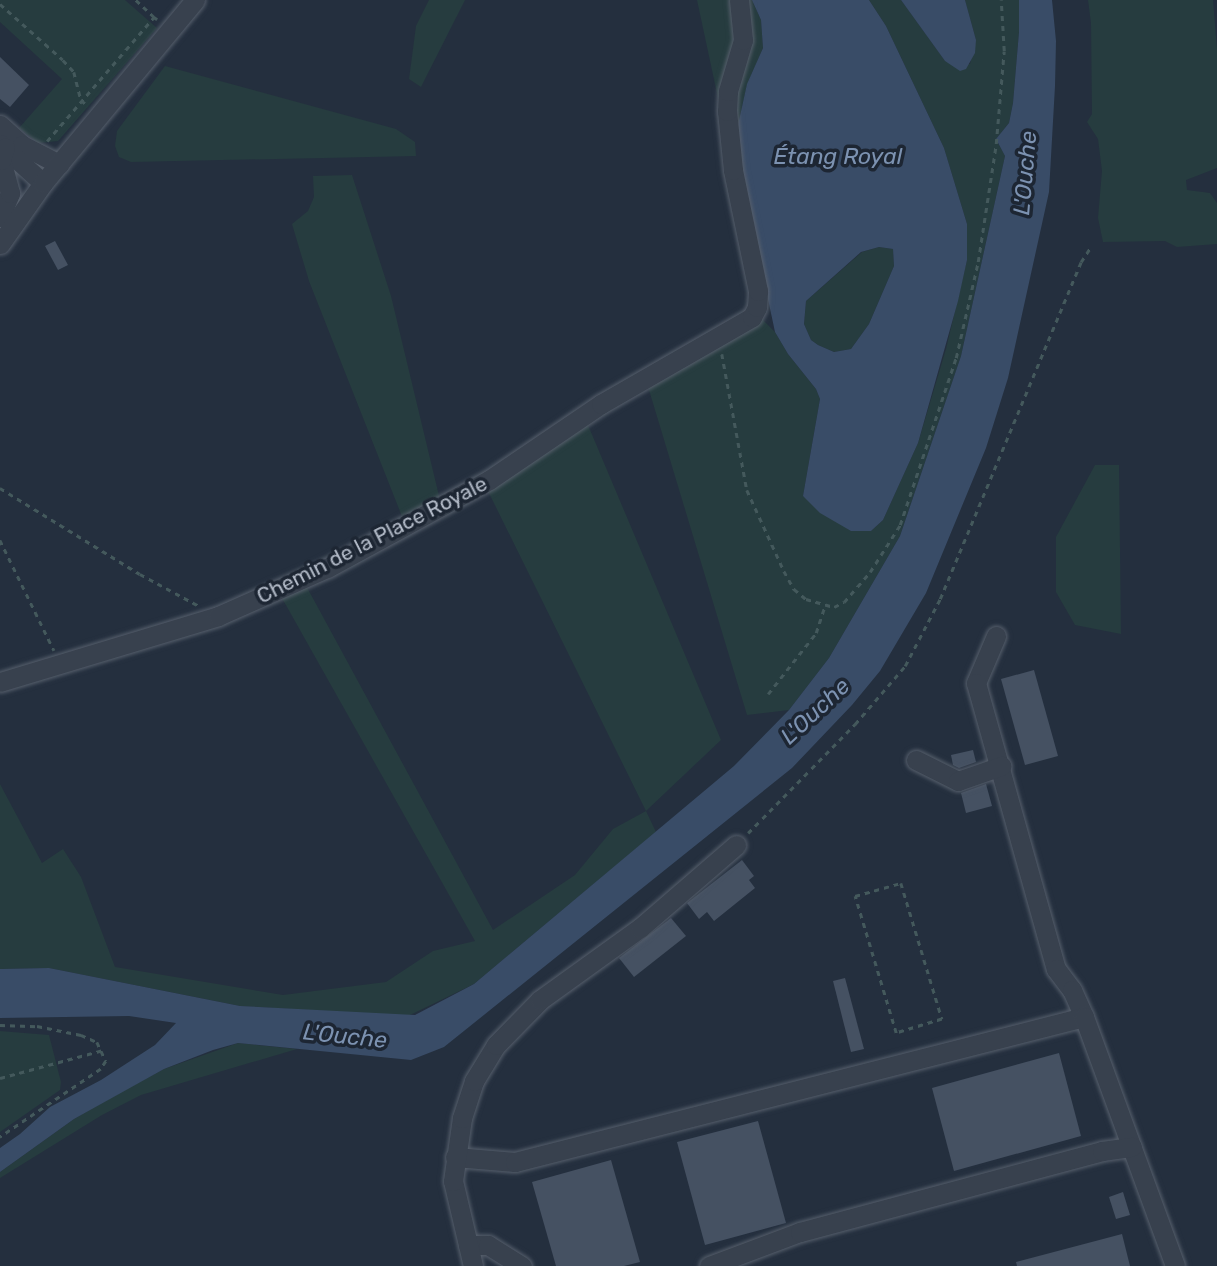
<!DOCTYPE html>
<html>
<head>
<meta charset="utf-8">
<style>
  body { margin:0 }
  #map { position:relative; width:1217px; height:1266px; overflow:hidden; background:#242f3e; font-family:Rubik,sans-serif }
  div>[style] { position:absolute }
  .green>* { inset:0; background:#263c3f }
  .water>* { inset:0; background:#394c67 }
  .building>* { inset:0; background:#455162 }
  .path>* { height:2.5px; margin-top:-1.25px; transform-origin:0; background:repeating-linear-gradient(90deg,#44595c 0 5px,transparent 0 10px) }
  .roads { filter:drop-shadow(0 0 2px #565f6c) drop-shadow(0 0 2px #565f6c) }
  .minor>* { height:19px; margin:-9.5px; padding:0 9.5px; transform-origin:9.5px; border-radius:9.5px; background:#38414e }
  span { translate:-50% -50%; white-space:nowrap; text-align:center; line-height:1.15; -webkit-text-stroke:7px #1d2633; paint-order:stroke }
  .street-label { font-size:21px; color:#b4bcc9 }
  .water-label { font-size:23px; color:#7c92b1; font-style:italic }
</style>
</head>
<body>
<div id="map">
  <div class="green">
    <div style="clip-path:polygon(0 0,125px 0,157px 28px,58px 141px,38px 143px,19px 128px,62px 79px,0 22px)"></div>
    <div style="clip-path:polygon(429px 0,465px 0,421px 87px,409px 79px,416px 26px)"></div>
    <div style="clip-path:polygon(697px 0,752px 0,761px 20px,763px 48px,747px 85px,738px 125px,724px 126px)"></div>
    <div style="clip-path:polygon(869px 0,901px 0,945px 61px,970px 64px,976px 40px,965px 0,1019px 0,1019px 32px,1013px 103px,1009px 123px,996px 139px,1005px 156px,961px 356px,900px 536px,829px 658px,789px 710px,747px 715px,646px 380px,759px 316px,775px 332px,788px 354px,816px 389px,820px 399px,803px 496px,851px 531px,871px 531px,883px 520px,918px 443px,946px 349px,967px 260px,967px 224px,944px 148px,886px 26px)"></div>
    <div style="clip-path:polygon(1088px 0,1213px 0,1217px 49px,1217px 168px,1186px 180px,1187px 190px,1210px 193px,1217px 203px,1217px 244px,1177px 247px,1165px 241px,1103px 242px,1098px 218px,1102px 171px,1098px 139px,1087px 122px,1092px 114px,1091px 23px)"></div>
    <div style="clip-path:polygon(165px 66px,396px 129px,415px 142px,416px 156px,131px 162px,119px 157px,115px 146px,117px 131px)"></div>
    <div style="clip-path:polygon(352px 175px,391px 296px,440px 500px,403px 519px,309px 281px,292px 224px,308px 211px,314px 197px,313px 176px)"></div>
    <div style="clip-path:polygon(879px 247px,893px 249px,894px 266px,869px 324px,851px 349px,834px 352px,818px 345px,811px 340px,804px 324px,806px 301px,862px 252px)"></div>
    <div style="clip-path:polygon(585px 418px,721px 740px,646px 811px,656px 832px,474px 984px,408px 1016px,240px 1006px,49px 968px,0 969px,0 784px,42px 863px,63px 849px,81px 877px,115px 967px,283px 995px,386px 982px,433px 951px,475px 941px,278px 591px,303px 580px,493px 930px,575px 875px,613px 829px,646px 811px,484px 483px)"></div>
    <div style="clip-path:polygon(1095px 465px,1119px 465px,1121px 634px,1075px 625px,1056px 592px,1056px 537px)"></div>
    <div style="clip-path:polygon(0 1031px,49px 1035px,61px 1082px,60px 1090px,0 1132px)"></div>
    <div style="clip-path:polygon(238px 1043px,297px 1049px,141px 1095px,102px 1115px,0 1178px,0 1172px,74px 1119px,125px 1090px,164px 1069px)"></div>
  </div>
  <div class="water">
    <div style="clip-path:polygon(evenodd,752px 0,869px 0,886px 26px,944px 148px,967px 224px,967px 260px,958px 301px,918px 443px,883px 520px,871px 531px,851px 531px,820px 513px,803px 496px,820px 399px,816px 389px,788px 354px,775px 332px,743px 181px,738px 125px,747px 84px,763px 48px,761px 20px,752px 0,879px 247px,893px 249px,894px 266px,869px 324px,851px 349px,834px 352px,818px 345px,811px 340px,804px 324px,806px 301px,861px 252px,879px 247px)"></div>
    <div style="clip-path:polygon(901px 0,965px 0,976px 40px,975px 53px,966px 69px,960px 71px,945px 61px)"></div>
    <div style="clip-path:polygon(1019px 0,1052px 0,1056px 41px,1055px 86px,1049px 192px,1008px 378px,986px 448px,926px 593px,880px 671px,852px 705px,792px 768px,444px 1047px,411px 1060px,238px 1043px,213px 1050px,164px 1069px,74px 1119px,0 1172px,0 1148px,20px 1134px,50px 1107px,101px 1080px,155px 1045px,176px 1023px,129px 1016px,0 1018px,0 969px,49px 968px,240px 1006px,415px 1015px,474px 984px,734px 766px,789px 710px,829px 658px,900px 536px,961px 356px,1005px 156px,996px 139px,1009px 123px,1013px 103px,1019px 32px)"></div>
  </div>
  <div class="building">
    <div style="clip-path:polygon(0 57px,29px 85px,10px 107px,0 99px)"></div>
    <div style="clip-path:polygon(55px 241px,68px 265px,58px 270px,45px 246px)"></div>
    <div style="clip-path:polygon(1034px 670px,1058px 756px,1025px 765px,1001px 679px)"></div>
    <div style="clip-path:polygon(973px 750px,976px 762px,959px 768px,953px 765px,951px 755px)"></div>
    <div style="clip-path:polygon(986px 784px,992px 806px,966px 813px,961px 793px)"></div>
    <div style="clip-path:polygon(742px 860px,754px 876px,749px 880px,755px 888px,714px 921px,707px 912px,699px 919px,687px 903px)"></div>
    <div style="clip-path:polygon(671px 918px,686px 936px,634px 977px,619px 958px)"></div>
    <div style="clip-path:polygon(845px 978px,864px 1049px,851px 1052px,833px 981px)"></div>
    <div style="clip-path:polygon(1059px 1053px,1081px 1136px,954px 1171px,932px 1088px)"></div>
    <div style="clip-path:polygon(758px 1121px,786px 1223px,705px 1245px,677px 1142px)"></div>
    <div style="clip-path:polygon(611px 1160px,640px 1262px,624px 1266px,556px 1266px,532px 1182px)"></div>
    <div style="clip-path:polygon(1123px 1192px,1130px 1215px,1116px 1219px,1109px 1197px)"></div>
    <div style="clip-path:polygon(1122px 1234px,1130px 1266px,1017px 1266px,1016px 1262px)"></div>
  </div>
  <div class="path">
    <div style="left:136px;top:0;width:25px;rotate:43deg"></div>
    <div style="left:0;top:4px;width:84px;rotate:41.6deg"></div>
    <div style="left:63px;top:60px;width:16px;rotate:47deg"></div>
    <div style="left:74px;top:72px;width:29px;rotate:76deg"></div>
    <div style="left:81px;top:100px;width:8px;rotate:40deg"></div>
    <div style="left:47px;top:141px;width:164px;rotate:-49.2deg"></div>
    <div style="left:154px;top:17px;width:4px;rotate:34deg"></div>
    <div style="left:722px;top:354px;width:138px;rotate:79.6deg"></div>
    <div style="left:747px;top:490px;width:89px;rotate:65.4deg"></div>
    <div style="left:784px;top:571px;width:21px;rotate:61deg"></div>
    <div style="left:794px;top:589px;width:16px;rotate:40deg"></div>
    <div style="left:806px;top:599px;width:29px;rotate:16deg"></div>
    <div style="left:834px;top:607px;width:11px;rotate:-27deg"></div>
    <div style="left:844px;top:602px;width:40px;rotate:-49deg"></div>
    <div style="left:870px;top:572px;width:56px;rotate:-57.4deg"></div>
    <div style="left:900px;top:525px;width:176px;rotate:-71.5deg"></div>
    <div style="left:956px;top:358px;width:98px;rotate:-77.1deg"></div>
    <div style="left:978px;top:262px;width:119px;rotate:-81.3deg"></div>
    <div style="left:996px;top:144px;width:93px;rotate:-85.1deg"></div>
    <div style="left:1004px;top:51px;width:51px;rotate:-93.4deg"></div>
    <div style="left:0;top:488px;width:164px;rotate:31.6deg"></div>
    <div style="left:140px;top:574px;width:67px;rotate:28.5deg"></div>
    <div style="left:0;top:540px;width:123px;rotate:63.9deg"></div>
    <div style="left:768px;top:694px;width:78px;rotate:-51.8deg"></div>
    <div style="left:816px;top:633px;width:28px;rotate:-72deg"></div>
    <div style="left:748px;top:833px;width:153px;rotate:-45.5deg"></div>
    <div style="left:855px;top:724px;width:77px;rotate:-49.2deg"></div>
    <div style="left:905px;top:666px;width:76px;rotate:-62.4deg"></div>
    <div style="left:940px;top:599px;width:365px;rotate:-67.3deg"></div>
    <div style="left:1081px;top:262px;width:17px;rotate:-57deg"></div>
    <div style="left:901px;top:883px;width:142px;rotate:73.2deg"></div>
    <div style="left:942px;top:1019px;width:48px;rotate:163.1deg"></div>
    <div style="left:896px;top:1033px;width:143px;rotate:-106.7deg"></div>
    <div style="left:855px;top:896px;width:48px;rotate:-15.8deg"></div>
    <div style="left:0;top:1025px;width:37px;rotate:2deg"></div>
    <div style="left:37px;top:1026px;width:45px;rotate:11.6deg"></div>
    <div style="left:81px;top:1035px;width:17px;rotate:24deg"></div>
    <div style="left:97px;top:1042px;width:21px;rotate:65deg"></div>
    <div style="left:106px;top:1061px;width:9px;rotate:122deg"></div>
    <div style="left:101px;top:1069px;width:122px;rotate:146deg"></div>
    <div style="left:0;top:1078px;width:107px;rotate:-15.2deg"></div>
  </div>
  <div class="roads">
    <div class="minor">
      <div style="left:0;top:125px;width:30px;rotate:42deg"></div>
      <div style="left:22px;top:145px;width:42px;rotate:27.2deg"></div>
      <div style="left:0;top:144px;width:58px;rotate:42.2deg"></div>
      <div style="left:0;top:217px;width:26px;rotate:-67deg"></div>
      <div style="left:10px;top:193px;width:34px;rotate:-105deg"></div>
      <div style="left:1px;top:160px;width:13px;rotate:-72deg"></div>
      <div style="left:0;top:244px;width:75px;rotate:-54.8deg"></div>
      <div style="left:43px;top:183px;width:238px;rotate:-50.3deg"></div>
      <div style="left:996px;top:636px;width:51px;rotate:113.1deg"></div>
      <div style="left:976px;top:683px;width:297px;rotate:74.4deg"></div>
      <div style="left:1056px;top:969px;width:26px;rotate:53deg"></div>
      <div style="left:1072px;top:990px;width:30px;rotate:66deg"></div>
      <div style="left:0;top:682px;width:228px;rotate:-16.8deg"></div>
      <div style="left:218px;top:616px;width:119px;rotate:-23.8deg"></div>
      <div style="left:327px;top:568px;width:184px;rotate:-28.5deg"></div>
      <div style="left:489px;top:480px;width:135px;rotate:-34.2deg"></div>
      <div style="left:601px;top:404px;width:174px;rotate:-29.9deg"></div>
      <div style="left:752px;top:317px;width:11px;rotate:-63deg"></div>
      <div style="left:757px;top:307px;width:16px;rotate:-86deg"></div>
      <div style="left:758px;top:291px;width:124px;rotate:-101.7deg"></div>
      <div style="left:733px;top:170px;width:59px;rotate:-95.8deg"></div>
      <div style="left:727px;top:111px;width:20px;rotate:-87deg"></div>
      <div style="left:728px;top:91px;width:53px;rotate:-73.6deg"></div>
      <div style="left:743px;top:40px;width:40px;rotate:-95.7deg"></div>
      <div style="left:916px;top:760px;width:47px;rotate:26.6deg"></div>
      <div style="left:958px;top:781px;width:46px;rotate:-19.2deg"></div>
      <div style="left:455px;top:1157px;width:60px;rotate:4.8deg"></div>
      <div style="left:515px;top:1162px;width:587px;rotate:-14.3deg"></div>
      <div style="left:1084px;top:1017px;width:265px;rotate:69.9deg"></div>
      <div style="left:468px;top:1245px;width:20px"></div>
      <div style="left:488px;top:1245px;width:40px;rotate:32deg"></div>
      <div style="left:473px;top:1266px;width:87px;rotate:-103.2deg"></div>
      <div style="left:453px;top:1181px;width:64px;rotate:-81.9deg"></div>
      <div style="left:462px;top:1118px;width:39px;rotate:-72deg"></div>
      <div style="left:474px;top:1081px;width:42px;rotate:-58.6deg"></div>
      <div style="left:496px;top:1045px;width:63px;rotate:-45.6deg"></div>
      <div style="left:540px;top:1000px;width:123px;rotate:-35.8deg"></div>
      <div style="left:640px;top:928px;width:127px;rotate:-40.8deg"></div>
      <div style="left:709px;top:1266px;width:97px;rotate:-20.5deg"></div>
      <div style="left:800px;top:1232px;width:313px;rotate:-15deg"></div>
      <div style="left:1102px;top:1151px;width:30px;rotate:-8deg"></div>
    </div>
  </div>
  <div class="street-label">
    <span style="left:372px;top:540px;rotate:-27deg">Chemin de la Place Royale</span>
  </div>
  <div class="water-label">
    <span style="left:838px;top:156px">Étang Royal</span>
    <span style="left:1025px;top:173px;rotate:-85deg">L'Ouche</span>
    <span style="left:815px;top:711px;rotate:-43deg">L'Ouche</span>
    <span style="left:345px;top:1036px;rotate:6deg">L'Ouche</span>
  </div>
</div>
</body>
</html>
